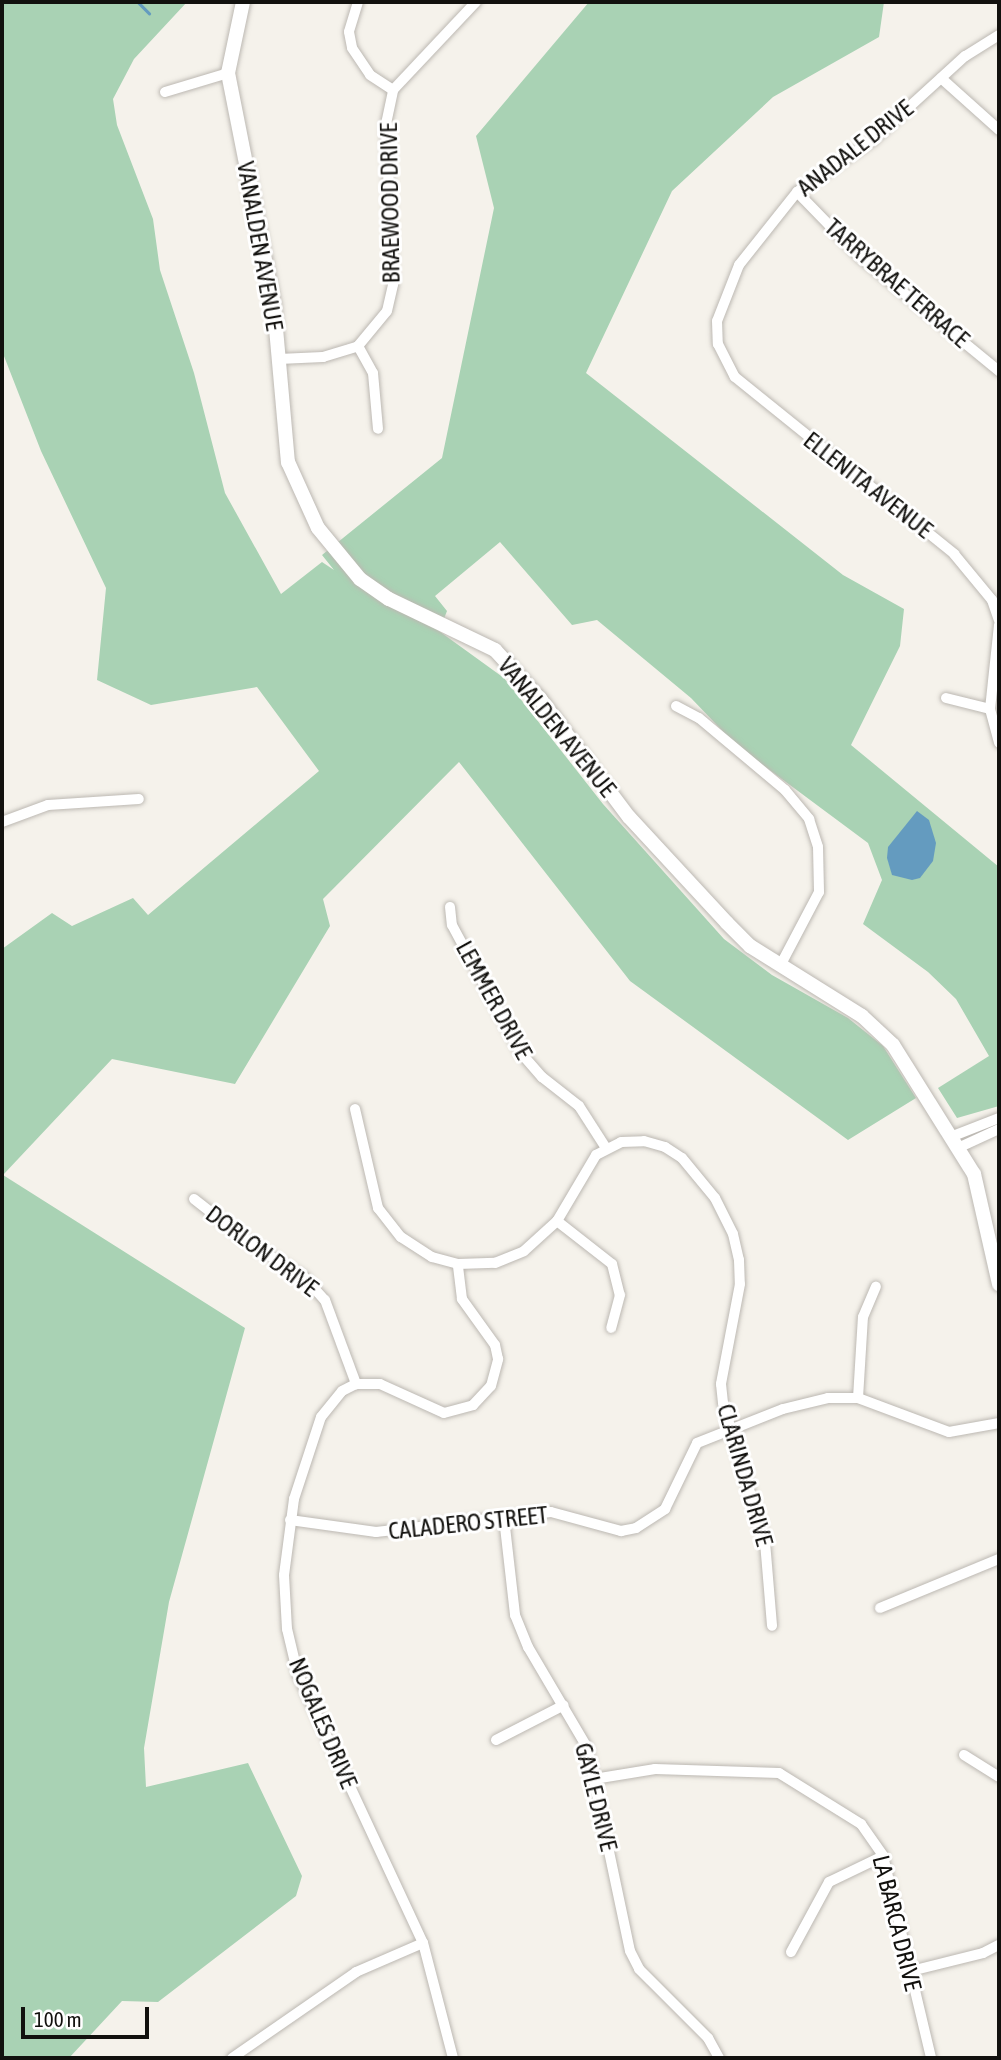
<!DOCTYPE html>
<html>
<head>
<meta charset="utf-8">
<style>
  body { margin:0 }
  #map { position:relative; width:1001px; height:2060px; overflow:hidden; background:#f5f2eb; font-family:"Asap Condensed",sans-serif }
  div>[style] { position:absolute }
  .green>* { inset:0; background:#a9d2b4 }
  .water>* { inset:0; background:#649bbf }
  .stream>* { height:2.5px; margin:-1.25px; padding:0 1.25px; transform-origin:1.25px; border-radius:1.25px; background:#649bbf }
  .roads { filter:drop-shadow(0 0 2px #bcb8b2) drop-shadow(0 0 2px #bcb8b2) }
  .minor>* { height:10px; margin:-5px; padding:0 5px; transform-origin:5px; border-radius:5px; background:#fff }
  .secondary>* { height:14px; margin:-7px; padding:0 7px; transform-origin:7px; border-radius:7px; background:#fff }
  span { translate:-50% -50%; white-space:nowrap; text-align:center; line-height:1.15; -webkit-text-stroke:6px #fff; paint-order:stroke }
  .street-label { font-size:24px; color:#12110e }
  .frame { position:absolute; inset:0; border:4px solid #12110e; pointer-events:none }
  .scale { position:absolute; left:21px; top:2007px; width:128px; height:32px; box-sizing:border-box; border:4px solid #12110e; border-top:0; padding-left:9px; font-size:21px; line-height:24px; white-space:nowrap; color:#12110e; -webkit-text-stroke:5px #fff; paint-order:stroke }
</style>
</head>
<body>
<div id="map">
  <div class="green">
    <div style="clip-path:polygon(2px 2px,187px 2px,134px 59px,113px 99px,117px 125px,153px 219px,160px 270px,194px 373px,225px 493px,281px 594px,322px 562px,334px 570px,322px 555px,442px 458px,494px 208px,476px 136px,589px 2px,884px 2px,879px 37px,773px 97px,672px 191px,586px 373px,843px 575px,904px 609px,900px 646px,851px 745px,999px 867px,999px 1106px,957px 1118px,938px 1088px,989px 1056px,956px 999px,928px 972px,863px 924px,882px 880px,868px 843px,736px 745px,691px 698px,597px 620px,572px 625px,500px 542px,435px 596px,447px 611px,439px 631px,504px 678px,603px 804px,724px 939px,772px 975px,848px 1018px,883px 1046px,916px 1098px,848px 1140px,630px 981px,459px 762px,323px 899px,330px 926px,235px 1084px,112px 1059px,3px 1175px,245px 1328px,169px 1602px,144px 1748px,146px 1787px,248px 1763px,302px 1876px,296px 1896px,158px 2002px,122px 2001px,69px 2058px,2px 2058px,2px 949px,52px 913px,72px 926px,133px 898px,148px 915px,319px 771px,257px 687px,151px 705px,97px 680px,106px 588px,41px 451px,2px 351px)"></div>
  </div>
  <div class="water">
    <div style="clip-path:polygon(917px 811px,929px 820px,936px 843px,933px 861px,920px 878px,912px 880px,892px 875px,887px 858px,888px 847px)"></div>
  </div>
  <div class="stream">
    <div style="left:138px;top:2px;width:16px;rotate:45deg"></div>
  </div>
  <div class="roads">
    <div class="minor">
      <div style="left:358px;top:2px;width:31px;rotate:107deg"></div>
      <div style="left:349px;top:32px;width:16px;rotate:79deg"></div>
      <div style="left:352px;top:48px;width:32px;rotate:56deg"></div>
      <div style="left:370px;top:75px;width:27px;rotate:33deg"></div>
      <div style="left:999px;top:35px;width:40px;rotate:148deg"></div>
      <div style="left:965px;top:56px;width:125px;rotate:137.6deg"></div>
      <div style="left:873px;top:140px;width:92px;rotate:145.6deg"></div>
      <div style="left:797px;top:192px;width:93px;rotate:128.5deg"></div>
      <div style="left:739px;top:265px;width:60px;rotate:111.4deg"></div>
      <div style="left:717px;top:321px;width:23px;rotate:88deg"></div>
      <div style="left:718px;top:344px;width:37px;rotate:63deg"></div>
      <div style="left:735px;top:377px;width:282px;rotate:38.9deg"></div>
      <div style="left:954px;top:554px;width:60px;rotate:50.4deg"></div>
      <div style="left:992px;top:600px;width:21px;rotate:71deg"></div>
      <div style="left:941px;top:78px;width:78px;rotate:41.9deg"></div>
      <div style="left:165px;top:92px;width:66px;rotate:-16.8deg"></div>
      <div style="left:797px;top:192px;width:91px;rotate:45.9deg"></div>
      <div style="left:860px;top:257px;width:180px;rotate:39.4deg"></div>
      <div style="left:358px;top:346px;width:31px;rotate:61deg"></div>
      <div style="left:373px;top:373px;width:56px;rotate:84.9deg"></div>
      <div style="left:279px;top:359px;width:44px;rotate:-2.6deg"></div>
      <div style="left:323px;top:357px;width:37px;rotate:-17deg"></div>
      <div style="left:358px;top:346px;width:45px;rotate:-50.4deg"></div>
      <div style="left:387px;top:311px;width:28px;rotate:-77deg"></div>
      <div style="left:393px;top:284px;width:160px;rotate:-92.5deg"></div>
      <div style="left:386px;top:124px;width:35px;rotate:-78deg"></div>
      <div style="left:393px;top:90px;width:121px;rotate:-46.7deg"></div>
      <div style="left:999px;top:625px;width:84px;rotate:96.1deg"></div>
      <div style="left:990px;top:709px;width:35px;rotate:75deg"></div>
      <div style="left:946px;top:698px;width:45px;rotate:14deg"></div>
      <div style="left:676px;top:706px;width:26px;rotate:28deg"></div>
      <div style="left:699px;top:718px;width:112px;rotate:39.9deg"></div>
      <div style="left:785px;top:790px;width:38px;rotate:50deg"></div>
      <div style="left:809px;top:819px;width:29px;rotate:72deg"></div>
      <div style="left:818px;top:847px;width:45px;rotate:88.7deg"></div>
      <div style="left:819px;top:892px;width:84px;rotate:117.8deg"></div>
      <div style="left:2px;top:822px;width:49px;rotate:-20.3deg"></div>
      <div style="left:48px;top:805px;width:91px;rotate:-3.8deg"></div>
      <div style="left:450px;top:907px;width:18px;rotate:84deg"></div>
      <div style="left:452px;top:925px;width:145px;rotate:61.7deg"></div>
      <div style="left:521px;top:1053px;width:32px;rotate:49deg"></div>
      <div style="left:542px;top:1077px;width:47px;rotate:38.1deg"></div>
      <div style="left:579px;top:1106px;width:50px;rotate:57.3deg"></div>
      <div style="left:355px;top:1109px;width:102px;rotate:76.9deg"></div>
      <div style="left:378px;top:1208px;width:37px;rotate:52deg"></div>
      <div style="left:401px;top:1237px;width:37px;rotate:33deg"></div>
      <div style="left:432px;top:1257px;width:27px;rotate:15deg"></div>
      <div style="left:458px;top:1264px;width:37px;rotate:-2deg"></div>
      <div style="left:495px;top:1263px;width:31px;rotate:-22deg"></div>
      <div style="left:524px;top:1251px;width:45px;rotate:-42.3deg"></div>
      <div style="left:557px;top:1221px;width:77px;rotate:-59.4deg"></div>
      <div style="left:596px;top:1155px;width:28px;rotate:-27deg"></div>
      <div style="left:621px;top:1142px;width:23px;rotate:-2deg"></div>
      <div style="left:644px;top:1141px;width:22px;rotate:16deg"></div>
      <div style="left:665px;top:1147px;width:20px;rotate:33deg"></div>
      <div style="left:682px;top:1158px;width:52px;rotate:50.5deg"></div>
      <div style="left:715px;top:1198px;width:40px;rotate:63.4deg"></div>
      <div style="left:733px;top:1234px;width:27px;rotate:77deg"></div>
      <div style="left:739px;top:1260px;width:24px;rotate:88deg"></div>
      <div style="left:740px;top:1284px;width:102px;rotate:100.8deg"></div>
      <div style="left:721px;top:1384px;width:19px;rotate:84deg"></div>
      <div style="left:723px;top:1403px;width:145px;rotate:73.2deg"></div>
      <div style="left:765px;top:1542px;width:84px;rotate:85.2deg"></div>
      <div style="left:953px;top:1136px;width:49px;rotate:-21.4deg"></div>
      <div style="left:960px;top:1147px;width:43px;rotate:-24.8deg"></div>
      <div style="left:194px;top:1199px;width:76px;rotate:38.1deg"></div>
      <div style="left:254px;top:1246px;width:59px;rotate:31.8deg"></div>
      <div style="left:304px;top:1277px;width:31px;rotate:48deg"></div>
      <div style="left:325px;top:1300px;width:90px;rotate:69.7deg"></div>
      <div style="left:557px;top:1221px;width:70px;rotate:38deg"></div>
      <div style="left:612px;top:1264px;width:32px;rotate:76deg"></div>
      <div style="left:620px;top:1295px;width:34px;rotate:105deg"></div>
      <div style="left:858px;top:1398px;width:81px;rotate:-86.5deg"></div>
      <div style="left:863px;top:1317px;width:33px;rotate:-67deg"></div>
      <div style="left:504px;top:1518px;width:98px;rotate:83.5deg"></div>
      <div style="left:515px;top:1615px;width:35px;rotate:68deg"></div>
      <div style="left:528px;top:1647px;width:116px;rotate:59.5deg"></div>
      <div style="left:587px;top:1747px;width:208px;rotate:78.1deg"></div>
      <div style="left:630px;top:1951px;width:20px;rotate:63deg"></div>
      <div style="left:639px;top:1969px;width:98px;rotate:45deg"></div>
      <div style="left:708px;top:2038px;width:23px;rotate:61deg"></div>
      <div style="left:290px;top:1520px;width:87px;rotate:7.9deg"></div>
      <div style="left:376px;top:1532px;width:176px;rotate:-6.5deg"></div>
      <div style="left:551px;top:1512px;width:73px;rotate:15.2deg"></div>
      <div style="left:621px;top:1531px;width:15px;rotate:-11deg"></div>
      <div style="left:636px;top:1528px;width:35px;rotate:-33deg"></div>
      <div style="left:665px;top:1509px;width:73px;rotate:-64.1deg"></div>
      <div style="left:697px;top:1443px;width:92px;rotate:-21.6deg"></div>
      <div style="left:783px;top:1409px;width:46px;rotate:-13.7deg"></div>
      <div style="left:828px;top:1398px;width:30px"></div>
      <div style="left:858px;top:1398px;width:97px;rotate:20.5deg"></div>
      <div style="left:949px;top:1432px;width:51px;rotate:-10.2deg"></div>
      <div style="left:880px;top:1608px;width:129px;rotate:-22.4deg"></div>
      <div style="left:496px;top:1740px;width:76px;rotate:-27.2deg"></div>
      <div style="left:964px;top:1755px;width:41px;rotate:32.2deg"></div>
      <div style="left:594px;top:1779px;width:62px;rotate:-9.3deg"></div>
      <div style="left:655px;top:1769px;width:124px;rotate:1.8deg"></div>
      <div style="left:779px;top:1773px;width:97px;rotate:31.9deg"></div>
      <div style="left:861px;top:1824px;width:39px;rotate:55deg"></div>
      <div style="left:883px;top:1856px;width:208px;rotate:76.6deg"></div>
      <div style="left:791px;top:1952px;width:80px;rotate:-61.5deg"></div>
      <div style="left:829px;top:1882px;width:60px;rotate:-25.7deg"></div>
      <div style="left:911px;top:1971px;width:74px;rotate:-14deg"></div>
      <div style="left:983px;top:1953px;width:18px;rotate:-27deg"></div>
      <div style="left:232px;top:2058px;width:151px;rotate:-34.7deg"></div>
      <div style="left:356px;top:1972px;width:73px;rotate:-23.4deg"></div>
      <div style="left:453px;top:2058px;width:119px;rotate:-104.6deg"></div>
      <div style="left:423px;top:1943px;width:296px;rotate:-115deg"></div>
      <div style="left:298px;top:1675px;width:47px;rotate:-103.4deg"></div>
      <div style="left:287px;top:1629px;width:54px;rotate:-93.2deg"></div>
      <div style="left:284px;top:1575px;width:77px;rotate:-82.5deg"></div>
      <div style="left:294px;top:1499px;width:86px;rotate:-71.8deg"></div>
      <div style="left:321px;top:1417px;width:33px;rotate:-51deg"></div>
      <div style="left:342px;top:1391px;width:16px;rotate:-27deg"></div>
      <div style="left:356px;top:1384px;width:24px"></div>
      <div style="left:380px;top:1384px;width:70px;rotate:24.4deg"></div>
      <div style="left:444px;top:1413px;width:30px;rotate:-15deg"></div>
      <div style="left:473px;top:1405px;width:26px;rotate:-47deg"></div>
      <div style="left:491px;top:1386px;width:28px;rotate:-75deg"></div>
      <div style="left:498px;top:1359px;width:14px;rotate:-102deg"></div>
      <div style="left:495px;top:1345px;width:57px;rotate:-125.7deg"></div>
      <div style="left:462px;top:1299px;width:35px;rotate:-97deg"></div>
    </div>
    <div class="secondary">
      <div style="left:243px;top:2px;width:73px;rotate:101.9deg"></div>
      <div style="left:228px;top:73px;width:237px;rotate:78.8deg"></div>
      <div style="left:274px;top:306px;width:157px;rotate:84.9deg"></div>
      <div style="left:288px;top:462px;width:72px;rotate:65.6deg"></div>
      <div style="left:318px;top:528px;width:66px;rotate:50.5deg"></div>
      <div style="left:360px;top:579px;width:35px;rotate:35deg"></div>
      <div style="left:389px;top:599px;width:118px;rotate:25.7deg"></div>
      <div style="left:495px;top:650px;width:68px;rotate:47.4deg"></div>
      <div style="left:541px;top:700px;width:146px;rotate:53.1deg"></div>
      <div style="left:629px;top:817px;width:144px;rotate:47.2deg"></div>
      <div style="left:727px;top:923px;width:33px;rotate:45deg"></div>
      <div style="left:750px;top:946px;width:132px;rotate:32deg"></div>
      <div style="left:862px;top:1016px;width:42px;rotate:43.1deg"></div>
      <div style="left:893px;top:1045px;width:152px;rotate:57.9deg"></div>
      <div style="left:974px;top:1174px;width:113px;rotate:77.2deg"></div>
    </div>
  </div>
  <div class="street-label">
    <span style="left:855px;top:148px;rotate:-38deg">ANADALE DRIVE</span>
    <span style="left:390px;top:203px;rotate:-91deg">BRAEWOOD DRIVE</span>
    <span style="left:260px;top:246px;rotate:80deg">VANALDEN AVENUE</span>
    <span style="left:897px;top:283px;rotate:41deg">TARRYBRAE TERRACE</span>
    <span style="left:868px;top:485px;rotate:38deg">ELLENITA AVENUE</span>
    <span style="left:557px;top:727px;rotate:51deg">VANALDEN AVENUE</span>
    <span style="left:494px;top:1000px;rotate:61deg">LEMMER DRIVE</span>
    <span style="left:262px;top:1251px;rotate:37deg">DORLON DRIVE</span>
    <span style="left:745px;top:1475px;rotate:74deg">CLARINDA DRIVE</span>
    <span style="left:468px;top:1523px;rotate:-6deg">CALADERO STREET</span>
    <span style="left:323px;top:1723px;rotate:67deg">NOGALES DRIVE</span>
    <span style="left:596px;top:1797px;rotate:76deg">GAYLE DRIVE</span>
    <span style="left:897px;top:1923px;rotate:76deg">LA BARCA DRIVE</span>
  </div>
  <div class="frame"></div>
  <div class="scale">100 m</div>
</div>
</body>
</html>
